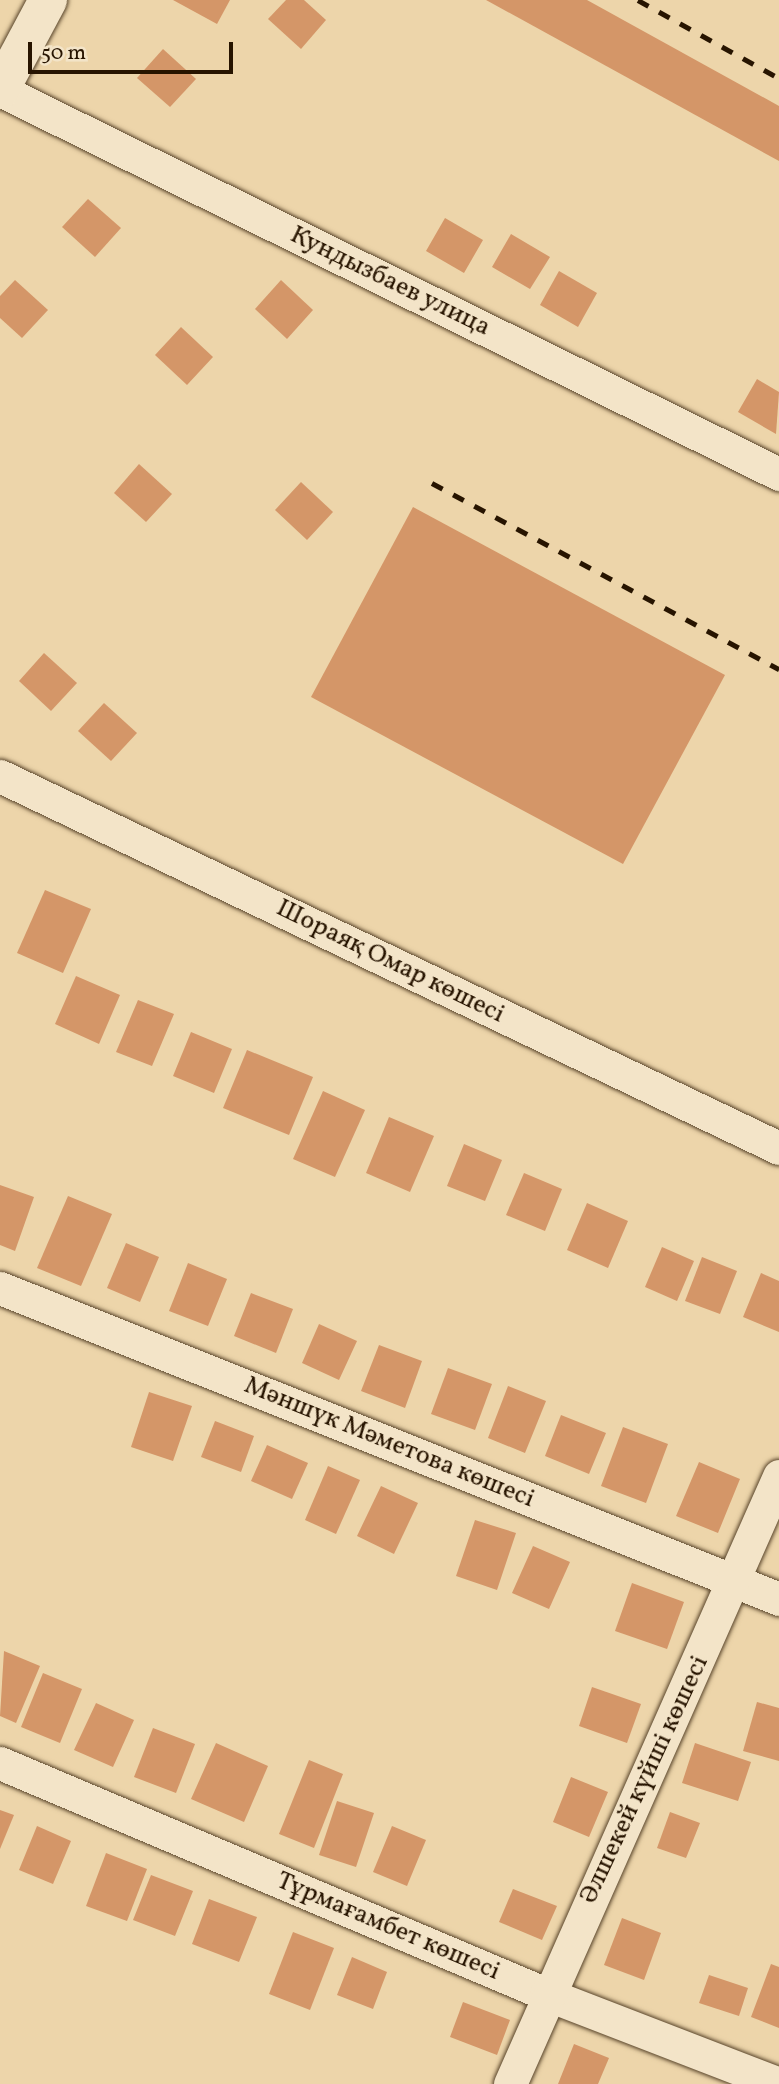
<!DOCTYPE html>
<html>
<head>
<meta charset="utf-8">
<style>
  body { margin:0 }
  #map { position:relative; width:779px; height:2084px; overflow:hidden; background:#edd5aa; font-family:Vollkorn,serif }
  div>[style] { position:absolute }
  .building>* { inset:0; background:#d49668 }
  .roads { filter:drop-shadow(0 0 2px #58442a) drop-shadow(0 0 2px #58442a) }
  .street>* { height:33px; margin:-16.5px; padding:0 16.5px; transform-origin:16.5px; border-radius:16.5px; background:#f3e4c8 }
  .secondary>* { height:38px; margin:-19px; padding:0 19px; transform-origin:19px; border-radius:19px; background:#f3e4c8 }
  .rail>* { height:5px; margin-top:-2.5px; transform-origin:0; background:repeating-linear-gradient(90deg,#271400 0 12px,transparent 0 24px) }
  span { translate:-50% -50%; white-space:nowrap; text-align:center; line-height:1.15; -webkit-text-stroke:5px #f3e4c8; paint-order:stroke }
  .street-label { font-size:26px; color:#271400 }
  .scale { position:absolute; left:28px; top:42px; width:205px; height:32px; box-sizing:border-box; border:4px solid #271400; border-top:0; padding-left:9px; font-size:21px; line-height:24px; white-space:nowrap; color:#271400; -webkit-text-stroke:5px #f3e4c8; paint-order:stroke }
</style>
</head>
<body>
<div id="map">
  <div class="building">
    <div style="clip-path:polygon(173px 0,230px 0,217px 24px)"></div>
    <div style="clip-path:polygon(286px 0,304px 0,326px 20px,301px 49px,268px 19px)"></div>
    <div style="clip-path:polygon(486px 0,587px 0,779px 106px,779px 161px)"></div>
    <div style="clip-path:polygon(163px 49px,196px 79px,170px 107px,137px 78px)"></div>
    <div style="clip-path:polygon(88px 199px,121px 228px,95px 257px,62px 227px)"></div>
    <div style="clip-path:polygon(445px 218px,483px 240px,464px 273px,426px 251px)"></div>
    <div style="clip-path:polygon(511px 234px,550px 257px,530px 289px,492px 267px)"></div>
    <div style="clip-path:polygon(559px 271px,597px 293px,578px 327px,540px 305px)"></div>
    <div style="clip-path:polygon(15px 280px,48px 310px,22px 338px,0 318px,0 296px)"></div>
    <div style="clip-path:polygon(281px 280px,313px 310px,287px 339px,255px 309px)"></div>
    <div style="clip-path:polygon(181px 327px,213px 357px,187px 385px,155px 355px)"></div>
    <div style="clip-path:polygon(757px 379px,779px 392px,776px 434px,738px 412px)"></div>
    <div style="clip-path:polygon(139px 464px,172px 494px,146px 522px,114px 493px)"></div>
    <div style="clip-path:polygon(301px 482px,333px 512px,307px 540px,275px 510px)"></div>
    <div style="clip-path:polygon(413px 507px,725px 675px,623px 864px,311px 697px)"></div>
    <div style="clip-path:polygon(44px 653px,77px 683px,51px 711px,19px 681px)"></div>
    <div style="clip-path:polygon(104px 703px,137px 733px,111px 761px,78px 731px)"></div>
    <div style="clip-path:polygon(45px 890px,91px 909px,63px 973px,17px 953px)"></div>
    <div style="clip-path:polygon(76px 976px,120px 995px,99px 1044px,55px 1024px)"></div>
    <div style="clip-path:polygon(138px 1000px,174px 1014px,152px 1066px,116px 1052px)"></div>
    <div style="clip-path:polygon(191px 1032px,232px 1049px,214px 1093px,173px 1076px)"></div>
    <div style="clip-path:polygon(247px 1050px,313px 1077px,289px 1135px,223px 1108px)"></div>
    <div style="clip-path:polygon(323px 1091px,365px 1110px,335px 1177px,293px 1159px)"></div>
    <div style="clip-path:polygon(389px 1117px,434px 1136px,410px 1192px,366px 1173px)"></div>
    <div style="clip-path:polygon(464px 1144px,502px 1160px,485px 1201px,447px 1186px)"></div>
    <div style="clip-path:polygon(524px 1173px,562px 1189px,545px 1231px,506px 1215px)"></div>
    <div style="clip-path:polygon(0 1185px,34px 1197px,15px 1251px,0 1245px)"></div>
    <div style="clip-path:polygon(68px 1196px,112px 1214px,81px 1286px,37px 1268px)"></div>
    <div style="clip-path:polygon(587px 1203px,628px 1221px,608px 1268px,567px 1250px)"></div>
    <div style="clip-path:polygon(126px 1243px,159px 1257px,140px 1302px,107px 1288px)"></div>
    <div style="clip-path:polygon(662px 1247px,694px 1261px,677px 1301px,645px 1287px)"></div>
    <div style="clip-path:polygon(702px 1257px,737px 1271px,720px 1314px,685px 1301px)"></div>
    <div style="clip-path:polygon(188px 1263px,227px 1279px,208px 1326px,169px 1311px)"></div>
    <div style="clip-path:polygon(761px 1273px,779px 1281px,779px 1332px,743px 1317px)"></div>
    <div style="clip-path:polygon(251px 1293px,293px 1309px,276px 1353px,234px 1336px)"></div>
    <div style="clip-path:polygon(319px 1324px,357px 1341px,339px 1380px,302px 1363px)"></div>
    <div style="clip-path:polygon(379px 1345px,422px 1361px,405px 1408px,361px 1391px)"></div>
    <div style="clip-path:polygon(448px 1368px,492px 1384px,475px 1430px,431px 1414px)"></div>
    <div style="clip-path:polygon(508px 1386px,546px 1401px,525px 1453px,488px 1438px)"></div>
    <div style="clip-path:polygon(149px 1392px,192px 1406px,173px 1461px,131px 1447px)"></div>
    <div style="clip-path:polygon(561px 1415px,606px 1433px,589px 1474px,545px 1456px)"></div>
    <div style="clip-path:polygon(215px 1421px,254px 1436px,241px 1472px,201px 1457px)"></div>
    <div style="clip-path:polygon(623px 1427px,668px 1444px,646px 1503px,601px 1486px)"></div>
    <div style="clip-path:polygon(267px 1445px,308px 1463px,292px 1499px,251px 1481px)"></div>
    <div style="clip-path:polygon(699px 1462px,740px 1479px,718px 1533px,676px 1516px)"></div>
    <div style="clip-path:polygon(328px 1466px,360px 1480px,336px 1534px,305px 1520px)"></div>
    <div style="clip-path:polygon(381px 1486px,418px 1503px,394px 1554px,357px 1536px)"></div>
    <div style="clip-path:polygon(475px 1520px,516px 1533px,497px 1590px,456px 1576px)"></div>
    <div style="clip-path:polygon(533px 1546px,570px 1562px,549px 1609px,512px 1593px)"></div>
    <div style="clip-path:polygon(632px 1583px,684px 1602px,667px 1649px,615px 1631px)"></div>
    <div style="clip-path:polygon(4px 1651px,40px 1666px,16px 1723px,0 1716px)"></div>
    <div style="clip-path:polygon(43px 1673px,82px 1689px,60px 1743px,21px 1727px)"></div>
    <div style="clip-path:polygon(592px 1687px,641px 1704px,627px 1743px,579px 1726px)"></div>
    <div style="clip-path:polygon(757px 1702px,779px 1708px,779px 1761px,743px 1751px)"></div>
    <div style="clip-path:polygon(96px 1703px,134px 1720px,113px 1767px,74px 1750px)"></div>
    <div style="clip-path:polygon(153px 1728px,195px 1744px,176px 1793px,134px 1777px)"></div>
    <div style="clip-path:polygon(216px 1743px,268px 1766px,244px 1822px,191px 1799px)"></div>
    <div style="clip-path:polygon(695px 1743px,751px 1762px,738px 1801px,682px 1783px)"></div>
    <div style="clip-path:polygon(309px 1760px,343px 1774px,314px 1848px,279px 1834px)"></div>
    <div style="clip-path:polygon(571px 1777px,608px 1792px,589px 1837px,553px 1822px)"></div>
    <div style="clip-path:polygon(337px 1801px,374px 1813px,356px 1867px,319px 1855px)"></div>
    <div style="clip-path:polygon(0 1810px,14px 1815px,0 1849px)"></div>
    <div style="clip-path:polygon(670px 1812px,700px 1823px,686px 1858px,657px 1848px)"></div>
    <div style="clip-path:polygon(37px 1826px,71px 1841px,53px 1884px,19px 1870px)"></div>
    <div style="clip-path:polygon(392px 1826px,426px 1840px,407px 1886px,373px 1872px)"></div>
    <div style="clip-path:polygon(106px 1853px,147px 1869px,127px 1921px,86px 1906px)"></div>
    <div style="clip-path:polygon(151px 1875px,193px 1891px,175px 1936px,133px 1920px)"></div>
    <div style="clip-path:polygon(513px 1889px,557px 1906px,542px 1940px,499px 1922px)"></div>
    <div style="clip-path:polygon(209px 1899px,257px 1917px,239px 1962px,192px 1944px)"></div>
    <div style="clip-path:polygon(622px 1918px,661px 1933px,644px 1980px,604px 1965px)"></div>
    <div style="clip-path:polygon(293px 1932px,334px 1948px,310px 2010px,269px 1994px)"></div>
    <div style="clip-path:polygon(352px 1957px,387px 1972px,373px 2009px,337px 1995px)"></div>
    <div style="clip-path:polygon(771px 1964px,779px 1967px,779px 2028px,751px 2017px)"></div>
    <div style="clip-path:polygon(709px 1975px,748px 1988px,739px 2016px,699px 2003px)"></div>
    <div style="clip-path:polygon(463px 2002px,510px 2020px,497px 2055px,450px 2037px)"></div>
    <div style="clip-path:polygon(574px 2044px,609px 2058px,598px 2084px,558px 2084px)"></div>
  </div>
  <div class="roads">
    <div class="street">
      <div style="left:0;top:90px;width:869px;rotate:26.24deg"></div>
      <div style="left:0;top:776px;width:863px;rotate:25.53deg"></div>
      <div style="left:0;top:1288px;width:839px;rotate:21.76deg"></div>
      <div style="left:0;top:1763px;width:593px;rotate:22.93deg"></div>
      <div style="left:546px;top:1994px;width:250px;rotate:21.1deg"></div>
      <div style="left:510px;top:2084px;width:665px;rotate:-66.13deg"></div>
    </div>
    <div class="secondary">
      <div style="left:0;top:90px;width:102px;rotate:-61.9deg"></div>
    </div>
  </div>
  <div class="rail">
    <div style="left:638px;top:0;width:161px;rotate:29deg"></div>
    <div style="left:432px;top:483px;width:394px;rotate:28.2deg"></div>
  </div>
  <div class="street-label">
    <span style="left:390px;top:282px;rotate:26deg">Кундызбаев улица</span>
    <span style="left:390px;top:962px;rotate:26deg">Шораяқ Омар көшесі</span>
    <span style="left:389px;top:1443px;rotate:22deg">Мәншүк Мәметова көшесі</span>
    <span style="left:645px;top:1780px;rotate:-65deg">Әлшекей күйші көшесі</span>
    <span style="left:388px;top:1927px;rotate:23deg">Тұрмағамбет көшесі</span>
  </div>
  <div class="scale">50 m</div>
</div>
</body>
</html>
